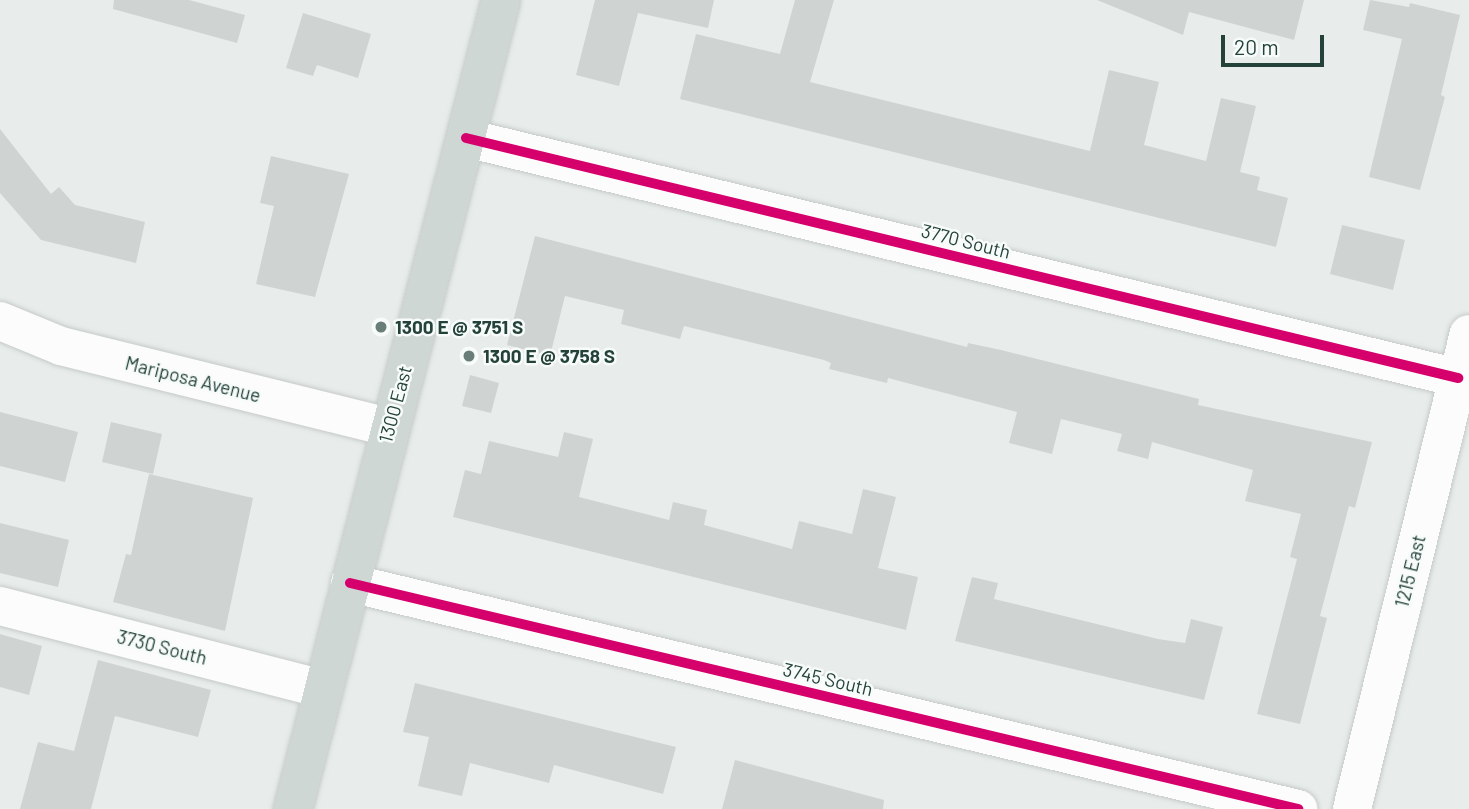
<!DOCTYPE html>
<html>
<head>
<meta charset="utf-8">
<style>
  body { margin:0 }
  #map { position:relative; width:1469px; height:809px; overflow:hidden; background:#e8edeb; font-family:Barlow,sans-serif }
  div>[style] { position:absolute }
  .building>* { inset:0; background:#cfd4d2 }
  .roads { filter:drop-shadow(0 0 2px #c5cac8) drop-shadow(0 0 2px #c5cac8) }
  .minor>* { height:38px; margin:-19px; padding:0 19px; transform-origin:19px; border-radius:19px; background:#fcfcfc }
  .major>* { height:38px; margin:-19px; padding:0 19px; transform-origin:19px; border-radius:19px; background:#cfd7d5 }
  .cycleway>* { height:10px; margin:-5px; padding:0 5px; transform-origin:5px; border-radius:5px; background:#d6006c }
  .dots>* { width:19px; height:19px; translate:-50% -50%; box-sizing:border-box; border:4px solid #f7fbf9; border-radius:50% }
  span { translate:-50% -50%; white-space:nowrap; text-align:center; line-height:1.15; -webkit-text-stroke:5px #f7fbf9; paint-order:stroke }
  .street-label { font-size:19px; color:#24423a }
  .poi-label { font-size:19px; color:#24423a; font-weight:700 }
  .left { translate:0 -50%; text-align:left }
  .scale { position:absolute; left:1221px; top:35px; width:103px; height:32px; box-sizing:border-box; border:4px solid #24423a; border-top:0; padding-left:9px; font-size:21px; line-height:24px; white-space:nowrap; color:#24423a; -webkit-text-stroke:5px #f7fbf9; paint-order:stroke }
</style>
</head>
<body>
<div id="map">
  <div class="building">
    <div style="clip-path:polygon(114px 0,189px 0,245px 15px,237px 43px,113px 9px)"></div>
    <div style="clip-path:polygon(595px 0,714px 0,708px 28px,638px 13px,619px 86px,576px 75px)"></div>
    <div style="clip-path:polygon(795px 0,834px 0,810px 82px,1090px 151px,1109px 70px,1159px 82px,1144px 145px,1206px 161px,1221px 98px,1256px 106px,1240px 172px,1260px 177px,1257px 190px,1288px 198px,1276px 247px,680px 99px,696px 34px,780px 54px)"></div>
    <div style="clip-path:polygon(1097px 0,1304px 0,1294px 40px,1189px 12px,1183px 35px)"></div>
    <div style="clip-path:polygon(1370px 0,1409px 7px,1410px 3px,1460px 15px,1441px 95px,1445px 97px,1420px 190px,1369px 177px,1402px 39px,1363px 30px)"></div>
    <div style="clip-path:polygon(303px 13px,371px 34px,358px 78px,317px 65px,313px 76px,286px 68px)"></div>
    <div style="clip-path:polygon(0 129px,51px 194px,59px 187px,75px 205px,145px 222px,136px 263px,41px 240px,0 193px)"></div>
    <div style="clip-path:polygon(271px 156px,349px 174px,315px 297px,256px 284px,274px 206px,260px 203px)"></div>
    <div style="clip-path:polygon(1342px 225px,1405px 240px,1393px 290px,1330px 274px)"></div>
    <div style="clip-path:polygon(535px 236px,967px 347px,968px 343px,1001px 350px,1199px 399px,1198px 405px,1372px 442px,1355px 508px,1349px 506px,1320px 616px,1327px 618px,1300px 724px,1257px 714px,1297px 559px,1290px 557px,1301px 514px,1245px 501px,1253px 470px,1152px 442px,1148px 459px,1117px 451px,1122px 434px,1061px 419px,1052px 454px,1009px 443px,1017px 412px,888px 378px,887px 383px,829px 369px,831px 363px,824px 360px,684px 326px,680px 339px,621px 324px,624px 310px,565px 296px,550px 356px,507px 345px)"></div>
    <div style="clip-path:polygon(470px 375px,499px 383px,491px 413px,462px 406px)"></div>
    <div style="clip-path:polygon(0 412px,78px 432px,65px 482px,0 466px)"></div>
    <div style="clip-path:polygon(111px 422px,162px 434px,153px 474px,102px 462px)"></div>
    <div style="clip-path:polygon(564px 432px,593px 439px,579px 497px,669px 520px,673px 502px,707px 510px,704px 525px,792px 549px,799px 521px,852px 534px,863px 489px,896px 497px,878px 568px,918px 577px,906px 630px,453px 517px,465px 470px,481px 474px,489px 441px,558px 457px)"></div>
    <div style="clip-path:polygon(149px 474px,253px 498px,225px 631px,113px 602px,126px 554px,131px 555px)"></div>
    <div style="clip-path:polygon(0 523px,69px 540px,58px 587px,0 573px)"></div>
    <div style="clip-path:polygon(972px 577px,998px 583px,994px 599px,1158px 639px,1185px 643px,1191px 619px,1223px 627px,1204px 700px,955px 641px)"></div>
    <div style="clip-path:polygon(0 634px,42px 646px,29px 695px,0 687px)"></div>
    <div style="clip-path:polygon(98px 660px,211px 690px,198px 737px,115px 716px,91px 809px,20px 809px,38px 742px,74px 751px)"></div>
    <div style="clip-path:polygon(415px 683px,676px 747px,663px 794px,554px 765px,549px 783px,470px 763px,462px 796px,418px 786px,429px 737px,403px 732px)"></div>
    <div style="clip-path:polygon(735px 760px,884px 800px,883px 809px,722px 809px)"></div>
  </div>
  <div class="roads">
    <div class="minor">
      <div style="left:466px;top:138px;width:1021px;rotate:13.6deg"></div>
      <div style="left:0;top:321px;width:66px;rotate:22.3deg"></div>
      <div style="left:61px;top:346px;width:337px;rotate:13.9deg"></div>
      <div style="left:350px;top:583px;width:975px;rotate:13.41deg"></div>
      <div style="left:0;top:606px;width:334px;rotate:14.4deg"></div>
      <div style="left:1352px;top:809px;width:489px;rotate:-76.2deg"></div>
    </div>
    <div class="major">
      <div style="left:293px;top:809px;width:835px;rotate:-75.58deg"></div>
    </div>
  </div>
  <div class="cycleway">
    <div style="left:466px;top:138px;width:1021px;rotate:13.6deg"></div>
    <div style="left:350px;top:583px;width:975px;rotate:13.41deg"></div>
  </div>
  <div class="dots">
    <div style="left:381px;top:327px;background:#697e78"></div>
    <div style="left:469px;top:356px;background:#697e78"></div>
  </div>
  <div class="street-label">
    <span style="left:966px;top:241px;rotate:14deg">3770 South</span>
    <span style="left:193px;top:379px;rotate:14deg">Mariposa Avenue</span>
    <span style="left:395px;top:404px;rotate:-75deg">1300 East</span>
    <span style="left:1410px;top:571px;rotate:-76deg">1215 East</span>
    <span style="left:162px;top:647px;rotate:14deg">3730 South</span>
    <span style="left:828px;top:679px;rotate:13deg">3745 South</span>
  </div>
  <div class="poi-label">
    <span class="left" style="left:395px;top:327px">1300 E @ 3751 S</span>
    <span class="left" style="left:483px;top:356px">1300 E @ 3758 S</span>
  </div>
  <div class="scale">20 m</div>
</div>
</body>
</html>
